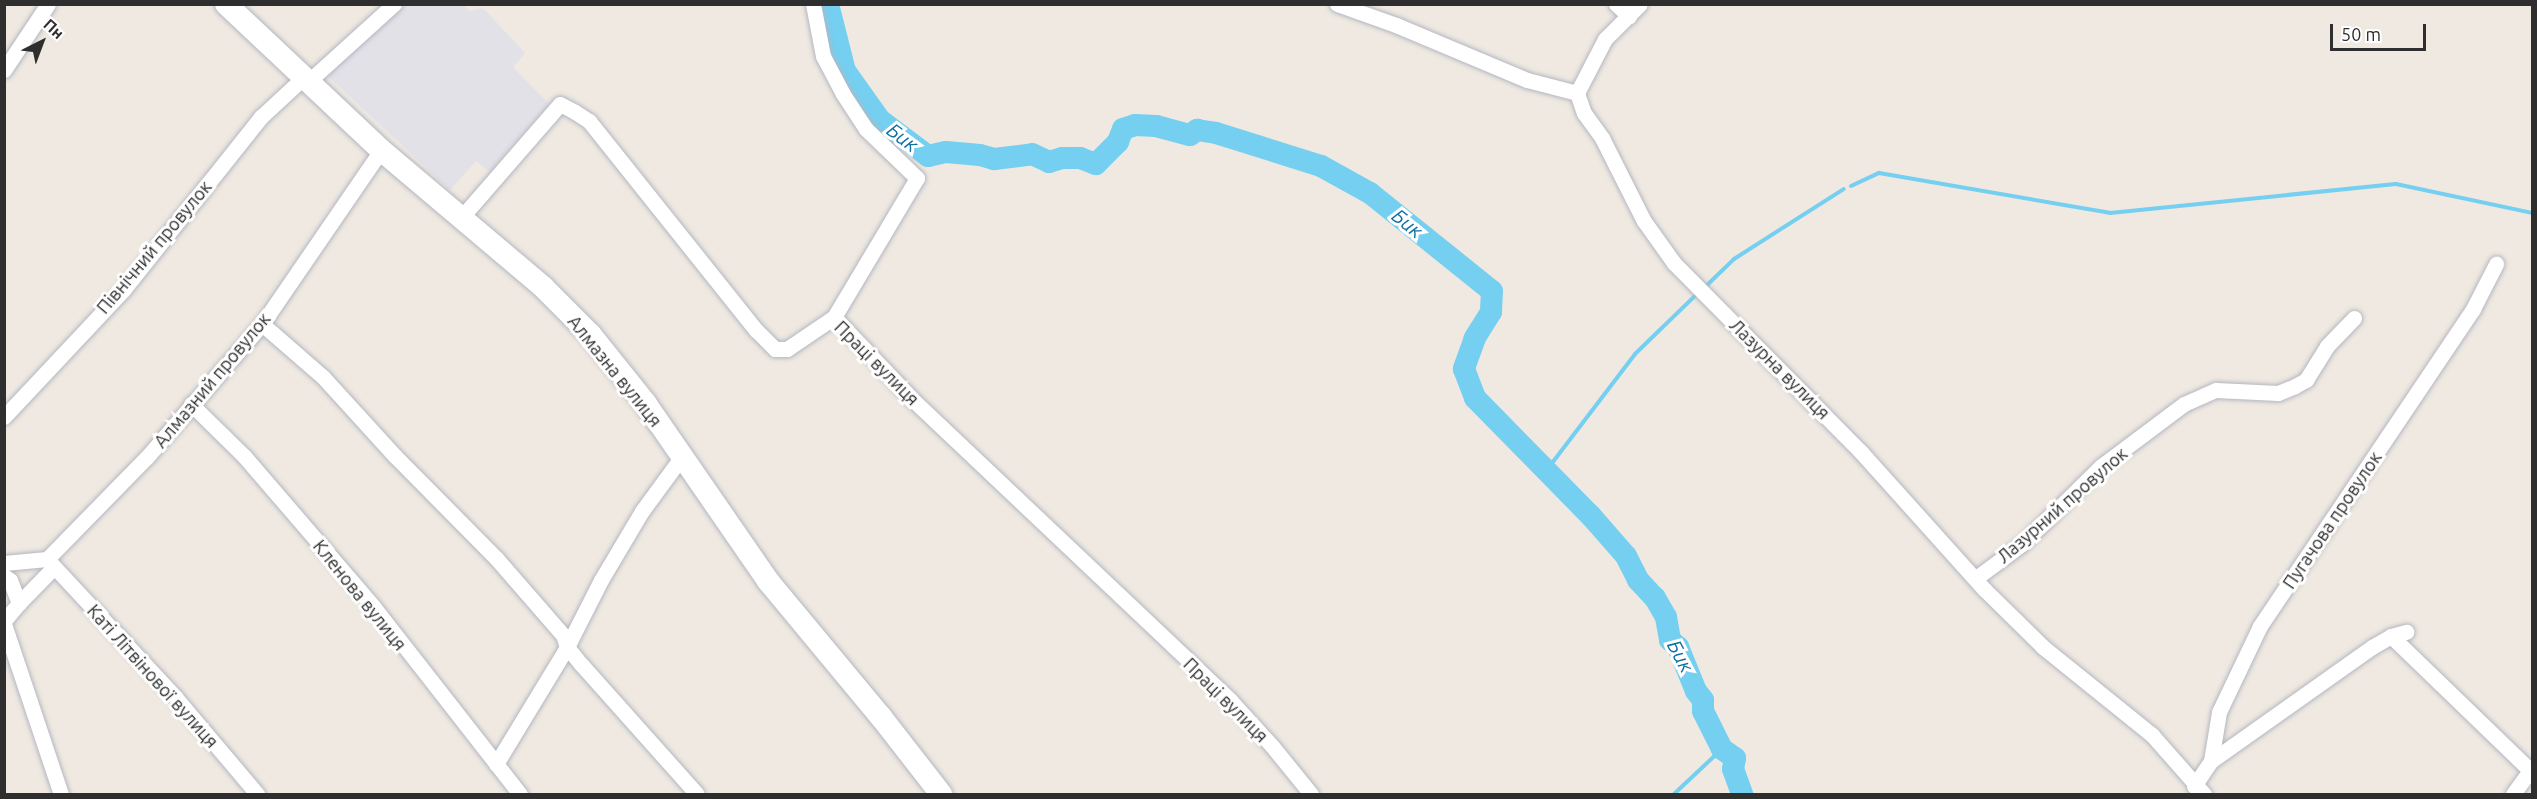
<!DOCTYPE html>
<html>
<head>
<meta charset="utf-8">
<style>
  body { margin:0 }
  #map { position:relative; width:2537px; height:799px; overflow:hidden; background:#efe9e1; font-family:Ubuntu,sans-serif }
  div>[style] { position:absolute }
  .industrial>* { inset:0; background:#e3e1e8 }
  .stream>* { height:4px; margin:-2px; padding:0 2px; transform-origin:2px; border-radius:2px; background:#75cff0 }
  .river>* { height:22px; margin:-11px; padding:0 11px; transform-origin:11px; border-radius:11px; background:#75cff0 }
  .roads { filter:drop-shadow(0 0 2px #b4b7c1) drop-shadow(0 0 2px #b4b7c1) }
  .street>* { height:15px; margin:-7.5px; padding:0 7.5px; transform-origin:7.5px; border-radius:7.5px; background:#fff }
  .secondary>* { height:22px; margin:-11px; padding:0 11px; transform-origin:11px; border-radius:11px; background:#fff }
  span { translate:-50% -50%; white-space:nowrap; text-align:center; line-height:1.15; -webkit-text-stroke:6px #fff; paint-order:stroke }
  .street-label { font-size:18px; color:#2e2e2e }
  .water-label { font-size:20px; color:#0d6fa3; font-style:italic }
  .frame { position:absolute; inset:0; border:6px solid #2e2e2e; pointer-events:none }
  .north { position:absolute; left:12px; top:12px; width:60px; height:60px; -webkit-text-stroke:4px #fff; paint-order:stroke; rotate:42deg; font-size:16px; font-weight:700; line-height:24px; text-align:center; color:#2e2e2e }
  .north::after { content:''; display:block; margin:auto; width:21px; height:27px; background:#2e2e2e; clip-path:polygon(50% 0,100% 100%,50% 72%,0 100%) }
  .scale { position:absolute; left:2330px; top:24px; width:96px; height:27px; box-sizing:border-box; border:3px solid #2e2e2e; border-top:0; padding-left:8px; font-size:18px; line-height:21px; white-space:nowrap; color:#2e2e2e; -webkit-text-stroke:4px #fff; paint-order:stroke }
</style>
</head>
<body>
<div id="map">
  <div class="industrial">
    <div style="clip-path:polygon(404px 5px,463px 5px,470px 11px,483px 8px,525px 53px,513px 67px,549px 104px,490px 172px,476px 161px,450px 190px,327px 75px,385px 19px)"></div>
  </div>
  <div class="stream">
    <div style="left:1851px;top:186px;width:31px;rotate:-25deg"></div>
    <div style="left:1879px;top:173px;width:234px;rotate:9.8deg"></div>
    <div style="left:2110px;top:213px;width:287px;rotate:-5.8deg"></div>
    <div style="left:2396px;top:184px;width:139px;rotate:12deg"></div>
    <div style="left:1703px;top:289px;width:43px;rotate:-44.1deg"></div>
    <div style="left:1734px;top:259px;width:130px;rotate:-32.5deg"></div>
    <div style="left:1546px;top:471px;width:147px;rotate:-52.7deg"></div>
    <div style="left:1635px;top:354px;width:86px;rotate:-44.1deg"></div>
    <div style="left:1674px;top:794px;width:66px;rotate:-43.2deg"></div>
  </div>
  <div class="river">
    <div style="left:828px;top:4px;width:69px;rotate:75.8deg"></div>
    <div style="left:845px;top:71px;width:60px;rotate:54.5deg"></div>
    <div style="left:880px;top:120px;width:60px;rotate:36.9deg"></div>
    <div style="left:928px;top:156px;width:18px;rotate:-13deg"></div>
    <div style="left:946px;top:152px;width:34px;rotate:5deg"></div>
    <div style="left:980px;top:155px;width:15px;rotate:16deg"></div>
    <div style="left:994px;top:159px;width:38px;rotate:-7deg"></div>
    <div style="left:1032px;top:154px;width:19px;rotate:25deg"></div>
    <div style="left:1049px;top:162px;width:14px;rotate:-17deg"></div>
    <div style="left:1062px;top:158px;width:18px"></div>
    <div style="left:1080px;top:158px;width:17px;rotate:21deg"></div>
    <div style="left:1096px;top:164px;width:31px;rotate:-45deg"></div>
    <div style="left:1118px;top:142px;width:14px;rotate:-69deg"></div>
    <div style="left:1123px;top:129px;width:13px;rotate:-18deg"></div>
    <div style="left:1135px;top:125px;width:21px;rotate:3deg"></div>
    <div style="left:1156px;top:126px;width:35px;rotate:15deg"></div>
    <div style="left:1190px;top:135px;width:9px;rotate:-36deg"></div>
    <div style="left:1197px;top:130px;width:19px;rotate:9deg"></div>
    <div style="left:1216px;top:133px;width:110px;rotate:17.4deg"></div>
    <div style="left:1321px;top:166px;width:56px;rotate:28.9deg"></div>
    <div style="left:1370px;top:193px;width:156px;rotate:38.8deg"></div>
    <div style="left:1492px;top:291px;width:21px;rotate:93deg"></div>
    <div style="left:1491px;top:312px;width:31px;rotate:122deg"></div>
    <div style="left:1475px;top:338px;width:33px;rotate:110deg"></div>
    <div style="left:1464px;top:369px;width:31px;rotate:69deg"></div>
    <div style="left:1475px;top:398px;width:165px;rotate:45.5deg"></div>
    <div style="left:1591px;top:516px;width:53px;rotate:48.8deg"></div>
    <div style="left:1626px;top:556px;width:27px;rotate:63deg"></div>
    <div style="left:1638px;top:580px;width:25px;rotate:47deg"></div>
    <div style="left:1655px;top:598px;width:22px;rotate:60deg"></div>
    <div style="left:1666px;top:617px;width:23px;rotate:80deg"></div>
    <div style="left:1670px;top:640px;width:11px;rotate:41deg"></div>
    <div style="left:1678px;top:647px;width:48px;rotate:67.8deg"></div>
    <div style="left:1696px;top:691px;width:11px;rotate:52deg"></div>
    <div style="left:1703px;top:700px;width:11px;rotate:90deg"></div>
    <div style="left:1703px;top:711px;width:42px;rotate:63.4deg"></div>
    <div style="left:1722px;top:749px;width:16px;rotate:35deg"></div>
    <div style="left:1735px;top:758px;width:11px;rotate:100deg"></div>
    <div style="left:1733px;top:769px;width:27px;rotate:70deg"></div>
  </div>
  <div class="roads">
    <div class="street">
      <div style="left:813px;top:4px;width:53px;rotate:79.1deg"></div>
      <div style="left:823px;top:56px;width:43px;rotate:62.2deg"></div>
      <div style="left:843px;top:94px;width:42px;rotate:56.7deg"></div>
      <div style="left:866px;top:129px;width:71px;rotate:43.9deg"></div>
      <div style="left:917px;top:178px;width:162px;rotate:120.8deg"></div>
      <div style="left:1337px;top:4px;width:63px;rotate:19.6deg"></div>
      <div style="left:1396px;top:25px;width:142px;rotate:22.8deg"></div>
      <div style="left:1527px;top:80px;width:52px;rotate:14.6deg"></div>
      <div style="left:1577px;top:93px;width:21px;rotate:71deg"></div>
      <div style="left:1584px;top:113px;width:31px;rotate:54deg"></div>
      <div style="left:1602px;top:138px;width:93px;rotate:63.2deg"></div>
      <div style="left:1644px;top:221px;width:52px;rotate:54.5deg"></div>
      <div style="left:1674px;top:263px;width:266px;rotate:45.3deg"></div>
      <div style="left:1861px;top:452px;width:184px;rotate:48.1deg"></div>
      <div style="left:1984px;top:589px;width:83px;rotate:44.5deg"></div>
      <div style="left:2043px;top:647px;width:140px;rotate:38.9deg"></div>
      <div style="left:2152px;top:735px;width:79px;rotate:48.6deg"></div>
      <div style="left:1616px;top:4px;width:18px;rotate:43deg"></div>
      <div style="left:4px;top:70px;width:79px;rotate:-56.3deg"></div>
      <div style="left:309px;top:81px;width:115px;rotate:-42.2deg"></div>
      <div style="left:1577px;top:93px;width:61px;rotate:-62.6deg"></div>
      <div style="left:1605px;top:39px;width:49px;rotate:-45deg"></div>
      <div style="left:460px;top:219px;width:152px;rotate:-49deg"></div>
      <div style="left:560px;top:104px;width:17px;rotate:28deg"></div>
      <div style="left:575px;top:112px;width:17px;rotate:33deg"></div>
      <div style="left:589px;top:121px;width:268px;rotate:51.4deg"></div>
      <div style="left:756px;top:330px;width:27px;rotate:45deg"></div>
      <div style="left:775px;top:349px;width:12px"></div>
      <div style="left:787px;top:349px;width:57px;rotate:-34.2deg"></div>
      <div style="left:834px;top:317px;width:113px;rotate:46.4deg"></div>
      <div style="left:912px;top:399px;width:438px;rotate:43.4deg"></div>
      <div style="left:1230px;top:700px;width:62px;rotate:47.6deg"></div>
      <div style="left:1272px;top:746px;width:62px;rotate:50.9deg"></div>
      <div style="left:262px;top:324px;width:81px;rotate:41deg"></div>
      <div style="left:323px;top:377px;width:107px;rotate:47.7deg"></div>
      <div style="left:395px;top:456px;width:144px;rotate:45.3deg"></div>
      <div style="left:496px;top:558px;width:102px;rotate:49deg"></div>
      <div style="left:563px;top:635px;width:13px;rotate:72deg"></div>
      <div style="left:567px;top:647px;width:22px;rotate:51deg"></div>
      <div style="left:581px;top:664px;width:174px;rotate:48.3deg"></div>
      <div style="left:191px;top:404px;width:74px;rotate:44.5deg"></div>
      <div style="left:244px;top:456px;width:198px;rotate:49.3deg"></div>
      <div style="left:373px;top:606px;width:239px;rotate:52deg"></div>
      <div style="left:4px;top:417px;width:175px;rotate:-46.8deg"></div>
      <div style="left:124px;top:289px;width:220px;rotate:-51.5deg"></div>
      <div style="left:261px;top:117px;width:59px;rotate:-42.9deg"></div>
      <div style="left:47px;top:559px;width:190px;rotate:47.1deg"></div>
      <div style="left:176px;top:698px;width:126px;rotate:49.8deg"></div>
      <div style="left:4px;top:563px;width:43px;rotate:-5.3deg"></div>
      <div style="left:47px;top:559px;width:143px;rotate:-45.6deg"></div>
      <div style="left:147px;top:457px;width:176px;rotate:-49.2deg"></div>
      <div style="left:262px;top:324px;width:211px;rotate:-55.6deg"></div>
      <div style="left:4px;top:576px;width:7px;rotate:34deg"></div>
      <div style="left:10px;top:580px;width:25px;rotate:69deg"></div>
      <div style="left:19px;top:603px;width:23px;rotate:130deg"></div>
      <div style="left:1976px;top:578px;width:57px;rotate:-36.5deg"></div>
      <div style="left:2022px;top:544px;width:110px;rotate:-44.6deg"></div>
      <div style="left:2100px;top:467px;width:105px;rotate:-36.9deg"></div>
      <div style="left:2184px;top:404px;width:35px;rotate:-24deg"></div>
      <div style="left:2216px;top:390px;width:62px;rotate:2.8deg"></div>
      <div style="left:2278px;top:393px;width:18px;rotate:-22deg"></div>
      <div style="left:2295px;top:386px;width:13px;rotate:-29deg"></div>
      <div style="left:2306px;top:380px;width:40px;rotate:-58deg"></div>
      <div style="left:2327px;top:346px;width:39px;rotate:-46deg"></div>
      <div style="left:19px;top:603px;width:50px;rotate:-45.8deg"></div>
      <div style="left:4px;top:624px;width:179px;rotate:71.5deg"></div>
      <div style="left:2391px;top:636px;width:194px;rotate:44deg"></div>
      <div style="left:2211px;top:761px;width:197px;rotate:-35.3deg"></div>
      <div style="left:2372px;top:647px;width:22px;rotate:-30deg"></div>
      <div style="left:2391px;top:636px;width:16px;rotate:-15deg"></div>
      <div style="left:496px;top:764px;width:137px;rotate:-58.7deg"></div>
      <div style="left:567px;top:647px;width:75px;rotate:-63.1deg"></div>
      <div style="left:601px;top:580px;width:80px;rotate:-59.3deg"></div>
      <div style="left:642px;top:511px;width:66px;rotate:-53.7deg"></div>
      <div style="left:2194px;top:786px;width:30px;rotate:-56deg"></div>
      <div style="left:2211px;top:761px;width:50px;rotate:-80.7deg"></div>
      <div style="left:2219px;top:712px;width:95px;rotate:-64.5deg"></div>
      <div style="left:2260px;top:626px;width:382px;rotate:-56.1deg"></div>
      <div style="left:2473px;top:309px;width:51px;rotate:-62.9deg"></div>
      <div style="left:2513px;top:794px;width:32px;rotate:-54deg"></div>
    </div>
    <div class="secondary">
      <div style="left:226px;top:4px;width:213px;rotate:43.3deg"></div>
      <div style="left:381px;top:150px;width:212px;rotate:40.2deg"></div>
      <div style="left:543px;top:287px;width:66px;rotate:45deg"></div>
      <div style="left:590px;top:334px;width:90px;rotate:51.3deg"></div>
      <div style="left:646px;top:404px;width:215px;rotate:55.4deg"></div>
      <div style="left:768px;top:581px;width:177px;rotate:50.3deg"></div>
      <div style="left:881px;top:717px;width:98px;rotate:52.1deg"></div>
    </div>
  </div>
  <div class="street-label">
    <span style="left:154px;top:247px;rotate:-50deg">Північний провулок</span>
    <span style="left:877px;top:363px;rotate:45deg">Праці вулиця</span>
    <span style="left:1780px;top:369px;rotate:45deg">Лазурна вулиця</span>
    <span style="left:615px;top:371px;rotate:51deg">Алмазна вулиця</span>
    <span style="left:212px;top:380px;rotate:-50deg">Алмазний провулок</span>
    <span style="left:2062px;top:505px;rotate:-41deg">Лазурний провулок</span>
    <span style="left:2332px;top:520px;rotate:-56deg">Пугачова провулок</span>
    <span style="left:360px;top:595px;rotate:51deg">Кленова вулиця</span>
    <span style="left:153px;top:676px;rotate:48deg">Каті Літвінової вулиця</span>
    <span style="left:1226px;top:700px;rotate:45deg">Праці вулиця</span>
  </div>
  <div class="water-label">
    <span style="left:903px;top:137px;rotate:37deg">Бик</span>
    <span style="left:1408px;top:223px;rotate:39deg">Бик</span>
    <span style="left:1681px;top:656px;rotate:62deg">Бик</span>
  </div>
  <div class="frame"></div>
  <div class="north">Пн</div>
  <div class="scale">50 m</div>
</div>
</body>
</html>
